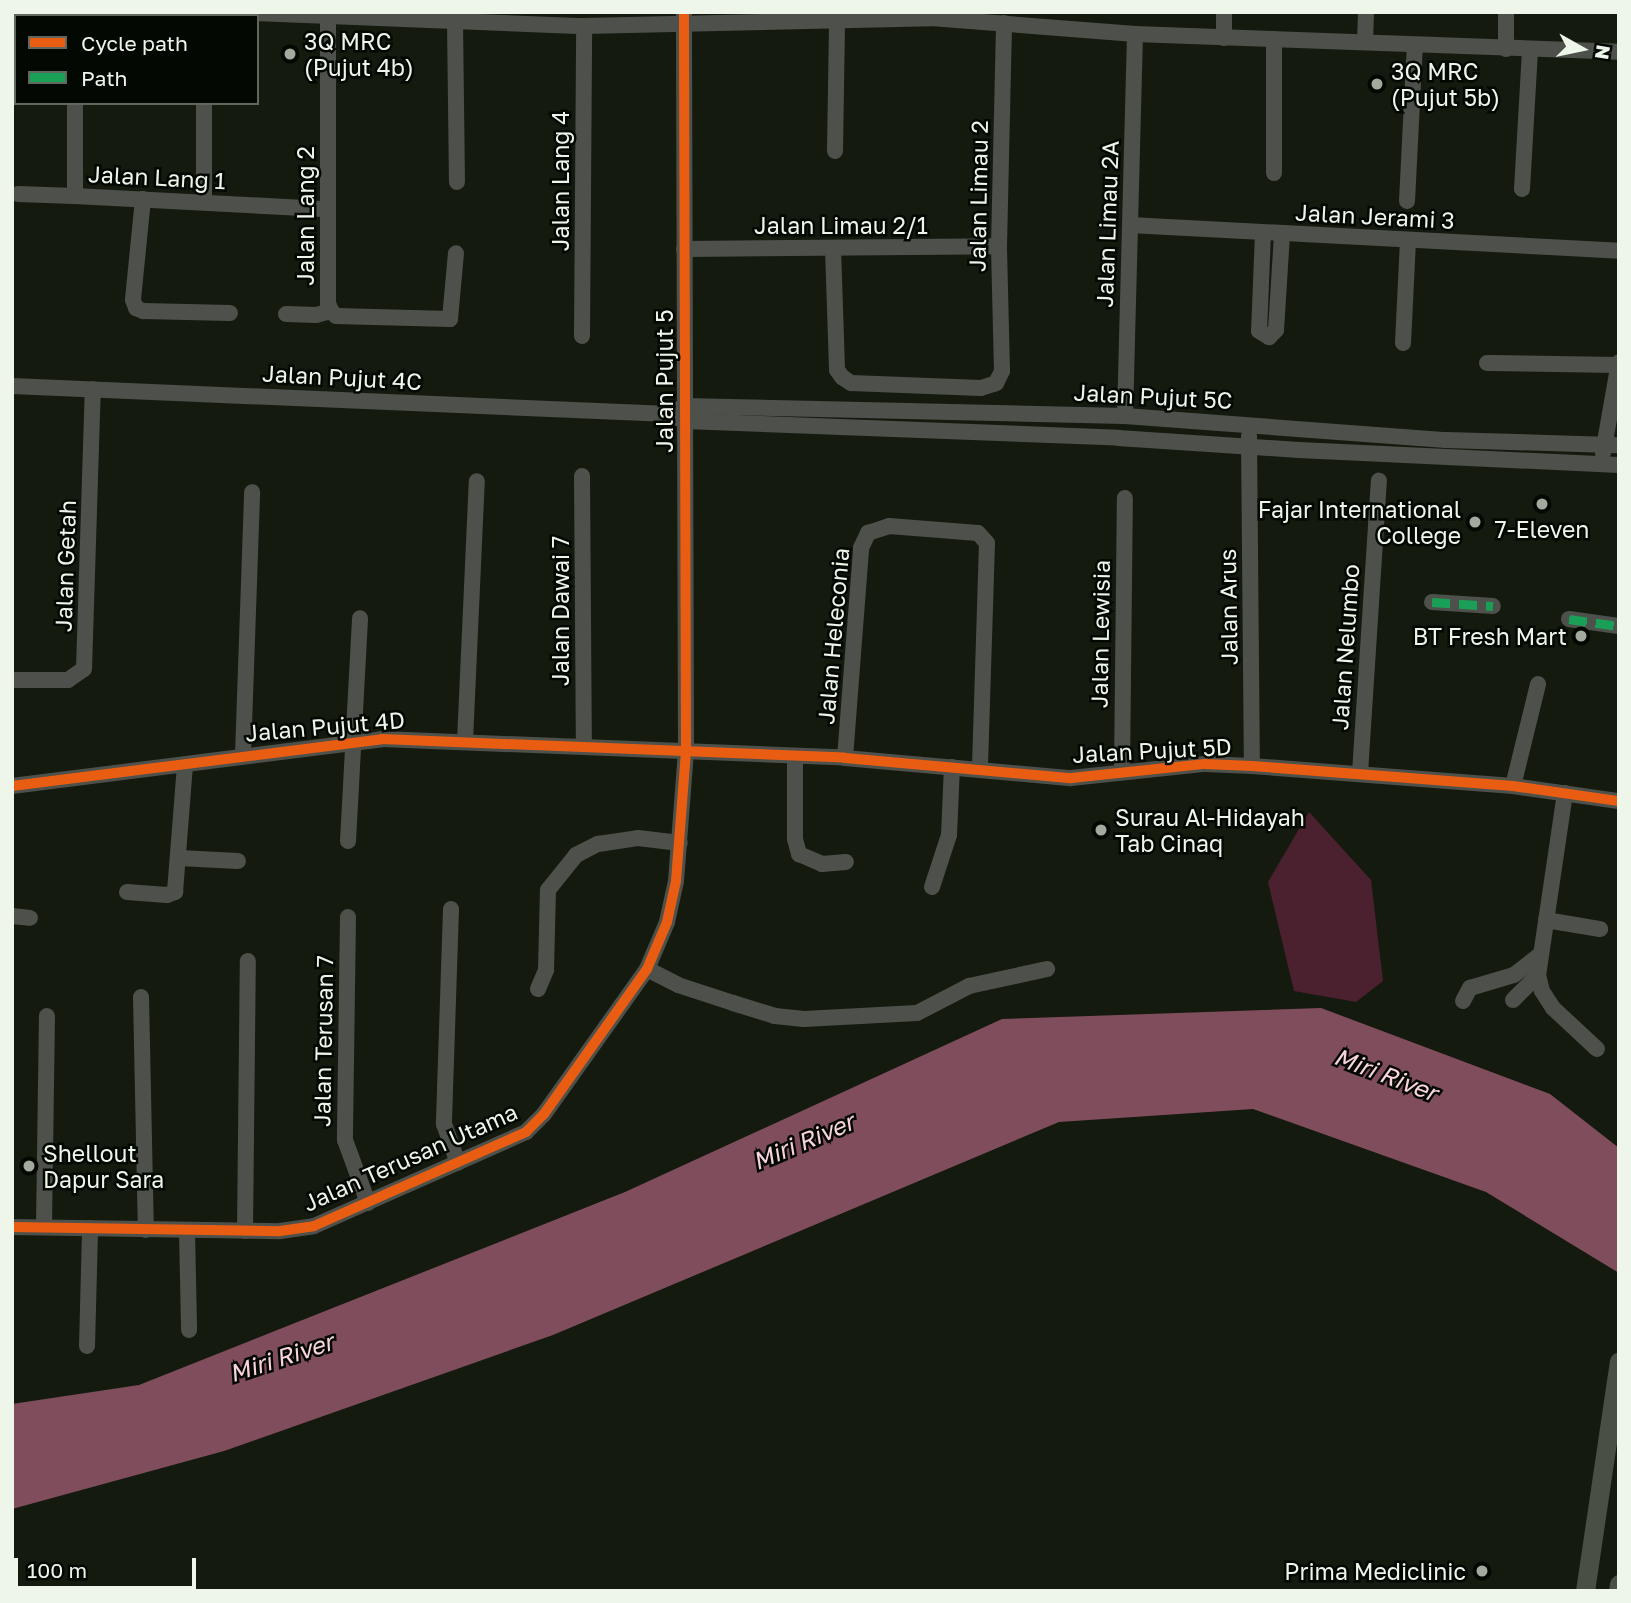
<!DOCTYPE html>
<html>
<head>
<meta charset="utf-8">
<style>
  body { margin:0 }
  #map { position:relative; width:1631px; height:1603px; overflow:hidden; background:#151a0f; font-family:"Golos Text",sans-serif }
  div>[style] { position:absolute }
  .green>* { inset:0; background:#4b202f }
  .water>* { inset:0; background:#804d5d }
  .minor>* { height:16px; margin:-8px; padding:0 8px; transform-origin:8px; border-radius:8px; background:#4e514b }
  .major>* { height:19px; margin:-9.5px; padding:0 9.5px; transform-origin:9.5px; border-radius:9.5px; background:#494f44 }
  .quiet>* { height:9px; margin-top:-4.5px; transform-origin:0; background:repeating-linear-gradient(90deg,#1a9f57 0 18px,transparent 0 27px) }
  .cycleway>* { height:10px; margin:-5px; padding:0 5px; transform-origin:5px; border-radius:5px; background:#e95d12 }
  .dots>* { width:19px; height:19px; translate:-50% -50%; box-sizing:border-box; border:4px solid #040802; border-radius:50% }
  span { translate:-50% -50%; white-space:nowrap; text-align:center; line-height:1.15; -webkit-text-stroke:5px #040802; paint-order:stroke }
  .poi-label { font-size:23px; color:#eef6e9 }
  .left { translate:0 -50%; text-align:left }
  .right { translate:-100% -50%; text-align:right }
  .street-label { font-size:23px; color:#eef6e9 }
  .water-label { font-size:24px; color:#fad5df; font-style:italic }
  .frame { position:absolute; inset:0; border:14px solid #eef6e9; pointer-events:none }
  .legend { position:absolute; left:14px; top:14px; width:245px; height:91px; box-sizing:border-box; background:#040802; border:2px solid #62675e; margin:0; padding:9px 12px; list-style:none; font-size:21px; color:#eef6e9 }
  .legend li { display:flex; align-items:center; gap:14px; height:35px }
  .legend b { width:35px; border:2px solid #62675e }
  .north { position:absolute; left:1547px; top:14px; width:70px; height:70px; -webkit-text-stroke:5px #040802; paint-order:stroke; rotate:99deg; font-size:19px; font-weight:700; line-height:28px; text-align:center; color:#eef6e9 }
  .north::after { content:''; display:block; margin:auto; width:24px; height:32px; background:#eef6e9; clip-path:polygon(50% 0,100% 100%,50% 72%,0 100%) }
  .scale { position:absolute; left:14px; top:1558px; width:182px; height:32px; box-sizing:border-box; border:4px solid #eef6e9; border-top:0; padding-left:9px; font-size:21px; line-height:24px; white-space:nowrap; color:#eef6e9; -webkit-text-stroke:5px #040802; paint-order:stroke }
</style>
</head>
<body>
<div id="map">
  <div class="green">
    <div style="clip-path:polygon(1309px 812px,1371px 880px,1383px 981px,1356px 1002px,1294px 991px,1268px 882px)"></div>
  </div>
  <div class="water">
    <div style="clip-path:polygon(1321px 1008px,1550px 1094px,1619px 1148px,1619px 1273px,1486px 1192px,1253px 1109px,1059px 1122px,553px 1335px,224px 1451px,12px 1509px,12px 1404px,139px 1385px,625px 1192px,1002px 1019px)"></div>
  </div>
  <div class="minor">
    <div style="left:74px;top:12px;width:4px;rotate:90deg"></div>
    <div style="left:228px;top:12px;width:356px;rotate:2.3deg"></div>
    <div style="left:584px;top:26px;width:347px;rotate:-1.3deg"></div>
    <div style="left:931px;top:18px;width:205px;rotate:4.5deg"></div>
    <div style="left:1135px;top:34px;width:484px;rotate:2.1deg"></div>
    <div style="left:328px;top:16px;width:287px;rotate:90deg"></div>
    <div style="left:328px;top:303px;width:9px;rotate:69deg"></div>
    <div style="left:331px;top:311px;width:7px;rotate:45deg"></div>
    <div style="left:336px;top:316px;width:114px;rotate:1.5deg"></div>
    <div style="left:450px;top:319px;width:66px;rotate:-84.8deg"></div>
    <div style="left:455px;top:21px;width:161px;rotate:89.3deg"></div>
    <div style="left:1224px;top:38px;width:26px;rotate:-90deg"></div>
    <div style="left:1274px;top:39px;width:134px;rotate:90deg"></div>
    <div style="left:1365px;top:42px;width:30px;rotate:-88deg"></div>
    <div style="left:1506px;top:49px;width:37px;rotate:-90deg"></div>
    <div style="left:75px;top:103px;width:93px;rotate:90deg"></div>
    <div style="left:75px;top:196px;width:252px;rotate:3deg"></div>
    <div style="left:204px;top:103px;width:99px;rotate:90deg"></div>
    <div style="left:835px;top:151px;width:131px;rotate:-89.1deg"></div>
    <div style="left:1522px;top:189px;width:140px;rotate:-86.7deg"></div>
    <div style="left:18px;top:194px;width:57px;rotate:2deg"></div>
    <div style="left:143px;top:199px;width:101px;rotate:95.7deg"></div>
    <div style="left:133px;top:300px;width:9px;rotate:69deg"></div>
    <div style="left:136px;top:308px;width:8px;rotate:23deg"></div>
    <div style="left:143px;top:311px;width:87px;rotate:1.3deg"></div>
    <div style="left:1407px;top:201px;width:156px;rotate:-87.1deg"></div>
    <div style="left:1130px;top:225px;width:490px;rotate:3deg"></div>
    <div style="left:1263px;top:233px;width:98px;rotate:92.3deg"></div>
    <div style="left:1259px;top:331px;width:12px;rotate:31deg"></div>
    <div style="left:1269px;top:337px;width:10px;rotate:-45deg"></div>
    <div style="left:1276px;top:330px;width:96px;rotate:-86.4deg"></div>
    <div style="left:833px;top:248px;width:122px;rotate:88.1deg"></div>
    <div style="left:837px;top:370px;width:9px;rotate:54deg"></div>
    <div style="left:842px;top:377px;width:11px;rotate:34deg"></div>
    <div style="left:851px;top:383px;width:130px;rotate:2.2deg"></div>
    <div style="left:981px;top:388px;width:16px;rotate:-18deg"></div>
    <div style="left:996px;top:383px;width:13px;rotate:-63deg"></div>
    <div style="left:1002px;top:371px;width:125px;rotate:-91.4deg"></div>
    <div style="left:999px;top:246px;width:223px;rotate:-88.7deg"></div>
    <div style="left:684px;top:249px;width:315px;rotate:-0.5deg"></div>
    <div style="left:286px;top:314px;width:30px;rotate:2deg"></div>
    <div style="left:316px;top:315px;width:16px;rotate:-15deg"></div>
    <div style="left:582px;top:336px;width:310px;rotate:-89.6deg"></div>
    <div style="left:1403px;top:343px;width:102px;rotate:-87.2deg"></div>
    <div style="left:1487px;top:363px;width:131px;rotate:0.9deg"></div>
    <div style="left:12px;top:386px;width:658px;rotate:2.44deg"></div>
    <div style="left:669px;top:414px;width:17px;rotate:24deg"></div>
    <div style="left:685px;top:421px;width:433px;rotate:2.2deg"></div>
    <div style="left:1118px;top:438px;width:181px;rotate:3.8deg"></div>
    <div style="left:1299px;top:450px;width:320px;rotate:2.7deg"></div>
    <div style="left:677px;top:410px;width:9px;rotate:-27deg"></div>
    <div style="left:685px;top:406px;width:440px;rotate:1.3deg"></div>
    <div style="left:1125px;top:416px;width:322px;rotate:4.3deg"></div>
    <div style="left:1446px;top:440px;width:173px;rotate:1.7deg"></div>
    <div style="left:1125px;top:416px;width:382px;rotate:-88.5deg"></div>
    <div style="left:1249px;top:436px;width:330px;rotate:89.5deg"></div>
    <div style="left:1603px;top:453px;width:92px;rotate:-80deg"></div>
    <div style="left:582px;top:476px;width:270px;rotate:89.6deg"></div>
    <div style="left:1432px;top:602px;width:61px;rotate:3.8deg"></div>
    <div style="left:1569px;top:619px;width:50px;rotate:8deg"></div>
    <div style="left:12px;top:680px;width:56px"></div>
    <div style="left:68px;top:680px;width:19px;rotate:-35deg"></div>
    <div style="left:84px;top:669px;width:280px;rotate:-88.2deg"></div>
    <div style="left:465px;top:741px;width:260px;rotate:-87.4deg"></div>
    <div style="left:243px;top:754px;width:262px;rotate:-88deg"></div>
    <div style="left:795px;top:757px;width:82px;rotate:90deg"></div>
    <div style="left:795px;top:839px;width:16px;rotate:75deg"></div>
    <div style="left:799px;top:854px;width:25px;rotate:23deg"></div>
    <div style="left:822px;top:864px;width:24px;rotate:-5deg"></div>
    <div style="left:845px;top:758px;width:211px;rotate:-85.6deg"></div>
    <div style="left:861px;top:548px;width:17px;rotate:-65deg"></div>
    <div style="left:868px;top:533px;width:22px;rotate:-18deg"></div>
    <div style="left:889px;top:526px;width:89px;rotate:4.5deg"></div>
    <div style="left:978px;top:533px;width:13px;rotate:48deg"></div>
    <div style="left:987px;top:543px;width:225px;rotate:91.8deg"></div>
    <div style="left:1122px;top:772px;width:274px;rotate:-89.4deg"></div>
    <div style="left:1360px;top:773px;width:293px;rotate:-86.3deg"></div>
    <div style="left:12px;top:786px;width:373px;rotate:-7.2deg"></div>
    <div style="left:382px;top:739px;width:463px;rotate:2.3deg"></div>
    <div style="left:845px;top:758px;width:227px;rotate:5.1deg"></div>
    <div style="left:1071px;top:778px;width:135px;rotate:-6deg"></div>
    <div style="left:1205px;top:764px;width:47px;rotate:2.4deg"></div>
    <div style="left:1252px;top:766px;width:262px;rotate:4.4deg"></div>
    <div style="left:1513px;top:786px;width:107px;rotate:8.1deg"></div>
    <div style="left:1513px;top:786px;width:105px;rotate:-76.2deg"></div>
    <div style="left:1565px;top:793px;width:184px;rotate:98.4deg"></div>
    <div style="left:1538px;top:975px;width:16px;rotate:76deg"></div>
    <div style="left:1542px;top:991px;width:20px;rotate:57deg"></div>
    <div style="left:1553px;top:1008px;width:60px;rotate:43deg"></div>
    <div style="left:348px;top:841px;width:223px;rotate:-86.9deg"></div>
    <div style="left:179px;top:858px;width:59px;rotate:2.9deg"></div>
    <div style="left:932px;top:887px;width:55px;rotate:-71.9deg"></div>
    <div style="left:949px;top:835px;width:68px;rotate:-87.5deg"></div>
    <div style="left:127px;top:892px;width:40px;rotate:4.3deg"></div>
    <div style="left:167px;top:895px;width:9px;rotate:-21deg"></div>
    <div style="left:175px;top:892px;width:128px;rotate:-85.5deg"></div>
    <div style="left:451px;top:909px;width:215px;rotate:91.9deg"></div>
    <div style="left:444px;top:1124px;width:41px;rotate:70.3deg"></div>
    <div style="left:12px;top:916px;width:18px;rotate:6deg"></div>
    <div style="left:348px;top:917px;width:223px;rotate:90.8deg"></div>
    <div style="left:345px;top:1140px;width:67px;rotate:69.9deg"></div>
    <div style="left:1546px;top:920px;width:55px;rotate:9.5deg"></div>
    <div style="left:647px;top:969px;width:35px;rotate:27deg"></div>
    <div style="left:678px;top:985px;width:58px;rotate:18.1deg"></div>
    <div style="left:733px;top:1003px;width:44px;rotate:17.2deg"></div>
    <div style="left:775px;top:1016px;width:29px;rotate:6deg"></div>
    <div style="left:804px;top:1019px;width:113px;rotate:-3deg"></div>
    <div style="left:917px;top:1013px;width:59px;rotate:-27.4deg"></div>
    <div style="left:969px;top:986px;width:80px;rotate:-12.3deg"></div>
    <div style="left:538px;top:989px;width:21px;rotate:-67deg"></div>
    <div style="left:546px;top:970px;width:80px;rotate:-88.6deg"></div>
    <div style="left:548px;top:890px;width:45px;rotate:-51.3deg"></div>
    <div style="left:576px;top:855px;width:25px;rotate:-27deg"></div>
    <div style="left:598px;top:844px;width:40px;rotate:-8.5deg"></div>
    <div style="left:638px;top:838px;width:42px;rotate:6.8deg"></div>
    <div style="left:141px;top:997px;width:233px;rotate:88.8deg"></div>
    <div style="left:1513px;top:1000px;width:35px;rotate:-45deg"></div>
    <div style="left:1463px;top:1001px;width:15px;rotate:-62deg"></div>
    <div style="left:1470px;top:988px;width:46px;rotate:-16.5deg"></div>
    <div style="left:1514px;top:975px;width:34px;rotate:-38deg"></div>
    <div style="left:12px;top:1227px;width:268px;rotate:0.9deg"></div>
    <div style="left:280px;top:1231px;width:34px;rotate:-8deg"></div>
    <div style="left:314px;top:1226px;width:232px;rotate:-23.9deg"></div>
    <div style="left:526px;top:1132px;width:25px;rotate:-45deg"></div>
    <div style="left:544px;top:1114px;width:178px;rotate:-54.6deg"></div>
    <div style="left:647px;top:969px;width:51px;rotate:-66.9deg"></div>
    <div style="left:667px;top:922px;width:42px;rotate:-77.6deg"></div>
    <div style="left:676px;top:881px;width:131px;rotate:-85.6deg"></div>
    <div style="left:686px;top:750px;width:738px;rotate:-90.16deg"></div>
    <div style="left:44px;top:1227px;width:211px;rotate:-89.2deg"></div>
    <div style="left:187px;top:1231px;width:99px;rotate:88.8deg"></div>
    <div style="left:245px;top:1231px;width:270px;rotate:-89.4deg"></div>
    <div style="left:87px;top:1346px;width:118px;rotate:-88.5deg"></div>
  </div>
  <div class="major">
    <div style="left:1585px;top:1591px;width:232px;rotate:-81.6deg"></div>
    <div style="left:1618px;top:1591px;width:7px;rotate:-82deg"></div>
  </div>
  <div class="quiet">
    <div style="left:1432px;top:602px;width:61px;rotate:3.8deg"></div>
    <div style="left:1569px;top:619px;width:50px;rotate:8deg"></div>
  </div>
  <div class="cycleway">
    <div style="left:12px;top:786px;width:373px;rotate:-7.2deg"></div>
    <div style="left:382px;top:739px;width:463px;rotate:2.3deg"></div>
    <div style="left:845px;top:758px;width:227px;rotate:5.1deg"></div>
    <div style="left:1071px;top:778px;width:135px;rotate:-6deg"></div>
    <div style="left:1205px;top:764px;width:47px;rotate:2.4deg"></div>
    <div style="left:1252px;top:766px;width:262px;rotate:4.4deg"></div>
    <div style="left:1513px;top:786px;width:107px;rotate:8.1deg"></div>
    <div style="left:12px;top:1227px;width:268px;rotate:0.9deg"></div>
    <div style="left:280px;top:1231px;width:34px;rotate:-8deg"></div>
    <div style="left:314px;top:1226px;width:232px;rotate:-23.9deg"></div>
    <div style="left:526px;top:1132px;width:25px;rotate:-45deg"></div>
    <div style="left:544px;top:1114px;width:178px;rotate:-54.6deg"></div>
    <div style="left:647px;top:969px;width:51px;rotate:-66.9deg"></div>
    <div style="left:667px;top:922px;width:42px;rotate:-77.6deg"></div>
    <div style="left:676px;top:881px;width:131px;rotate:-85.6deg"></div>
    <div style="left:686px;top:750px;width:738px;rotate:-90.16deg"></div>
  </div>
  <div class="dots">
    <div style="left:290px;top:54px;background:#a2a99d"></div>
    <div style="left:1377px;top:84px;background:#a2a99d"></div>
    <div style="left:1542px;top:504px;background:#a2a99d"></div>
    <div style="left:1475px;top:522px;background:#a2a99d"></div>
    <div style="left:1581px;top:636px;background:#a2a99d"></div>
    <div style="left:1101px;top:830px;background:#a2a99d"></div>
    <div style="left:29px;top:1166px;background:#a2a99d"></div>
    <div style="left:1482px;top:1571px;background:#a2a99d"></div>
  </div>
  <div class="poi-label">
    <span class="left" style="left:304px;top:54px">3Q MRC<br>(Pujut 4b)</span>
    <span class="left" style="left:1391px;top:84px">3Q MRC<br>(Pujut 5b)</span>
    <span class="right" style="left:1461px;top:522px">Fajar International<br>College</span>
    <span style="left:1542px;top:529px">7-Eleven</span>
    <span class="right" style="left:1567px;top:636px">BT Fresh Mart</span>
    <span class="left" style="left:1115px;top:830px">Surau Al-Hidayah<br>Tab Cinaq</span>
    <span class="left" style="left:43px;top:1166px">Shellout<br>Dapur Sara</span>
    <span class="right" style="left:1466px;top:1571px">Prima Mediclinic</span>
  </div>
  <div class="street-label">
    <span style="left:157px;top:177px;rotate:3deg">Jalan Lang 1</span>
    <span style="left:560px;top:181px;rotate:-90deg">Jalan Lang 4</span>
    <span style="left:978px;top:196px;rotate:-89deg">Jalan Limau 2</span>
    <span style="left:305px;top:216px;rotate:-90deg">Jalan Lang 2</span>
    <span style="left:1375px;top:216px;rotate:3deg">Jalan Jerami 3</span>
    <span style="left:1107px;top:224px;rotate:-88deg">Jalan Limau 2A</span>
    <span style="left:841px;top:225px">Jalan Limau 2/1</span>
    <span style="left:342px;top:377px;rotate:3deg">Jalan Pujut 4C</span>
    <span style="left:664px;top:381px;rotate:-90deg">Jalan Pujut 5</span>
    <span style="left:1153px;top:396px;rotate:3deg">Jalan Pujut 5C</span>
    <span style="left:65px;top:566px;rotate:-88deg">Jalan Getah</span>
    <span style="left:1228px;top:607px;rotate:-91deg">Jalan Arus</span>
    <span style="left:560px;top:611px;rotate:-90deg">Jalan Dawai 7</span>
    <span style="left:1100px;top:634px;rotate:-89deg">Jalan Lewisia</span>
    <span style="left:833px;top:636px;rotate:-85deg">Jalan Heleconia</span>
    <span style="left:1345px;top:647px;rotate:-86deg">Jalan Nelumbo</span>
    <span style="left:325px;top:726px;rotate:-5deg">Jalan Pujut 4D</span>
    <span style="left:1152px;top:750px;rotate:-3deg">Jalan Pujut 5D</span>
    <span style="left:323px;top:1041px;rotate:-89deg">Jalan Terusan 7</span>
    <span style="left:410px;top:1157px;rotate:-24deg">Jalan Terusan Utama</span>
  </div>
  <div class="water-label">
    <span style="left:1386px;top:1074px;rotate:21deg">Miri River</span>
    <span style="left:803px;top:1141px;rotate:-23deg">Miri River</span>
    <span style="left:281px;top:1357px;rotate:-18deg">Miri River</span>
  </div>
  <div class="frame"></div>
  <ul class="legend">
  <li><b style="height:9px;background:#e95d12"></b>Cycle path</li>
  <li><b style="height:9px;background:#1a9f57"></b>Path</li>
  </ul>
  <div class="north">N</div>
  <div class="scale">100 m</div>
</div>
</body>
</html>
